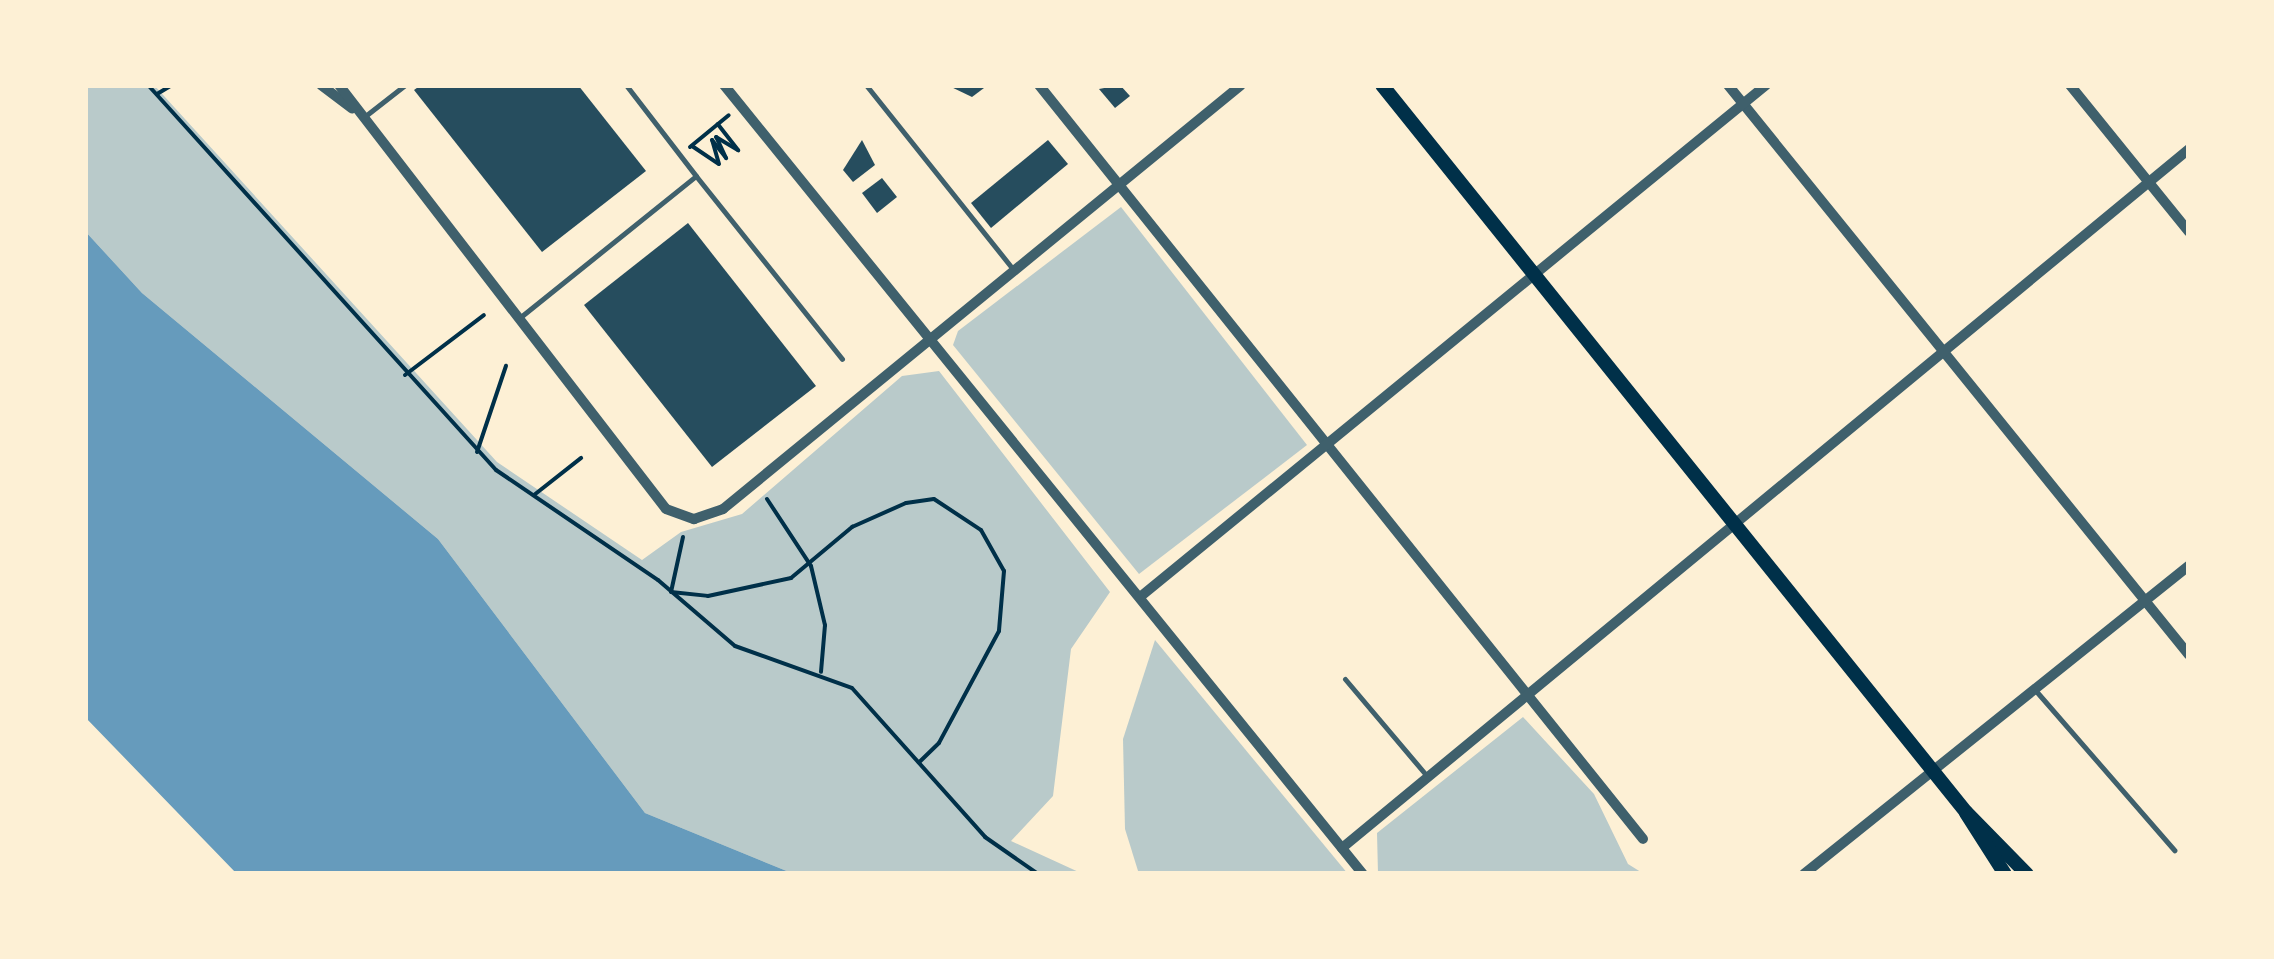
<!DOCTYPE html>
<html>
<head>
<meta charset="utf-8">
<style>
  body { margin:0 }
  #map { position:relative; width:2274px; height:959px; overflow:hidden; background:#fdf0d5; font-family:Quicksand,sans-serif }
  div>[style] { position:absolute }
  .green>* { inset:0; background:#b9caca }
  .water>* { inset:0; background:#669bbc }
  .building>* { inset:0; background:#264d5e }
  .path>* { height:4px; margin:-2px; padding:0 2px; transform-origin:2px; border-radius:2px; background:#003049 }
  .service>* { height:5px; margin:-2.5px; padding:0 2.5px; transform-origin:2.5px; border-radius:2.5px; background:#3f606c }
  .minor>* { height:10px; margin:-5px; padding:0 5px; transform-origin:5px; border-radius:5px; background:#3f606c }
  .secondary>* { height:14px; margin:-7px; padding:0 7px; transform-origin:7px; border-radius:7px; background:#003049 }
  span { translate:-50% -50%; white-space:nowrap; text-align:center; line-height:1.15; -webkit-text-stroke:10px #fdf0d5; paint-order:stroke }
  .frame { position:absolute; inset:0; border:88px solid #fdf0d5; pointer-events:none }
</style>
</head>
<body>
<div id="map">
  <div class="green">
    <div style="clip-path:polygon(85px 85px,154px 85px,497px 462px,642px 560px,681px 532px,742px 514px,902px 376px,939px 371px,1110px 592px,1071px 649px,1053px 796px,1011px 841px,1083px 874px,794px 874px,645px 813px,438px 539px,142px 293px,85px 231px)"></div>
    <div style="clip-path:polygon(1121px 207px,1307px 445px,1139px 574px,953px 345px,958px 331px)"></div>
    <div style="clip-path:polygon(1155px 640px,1348px 874px,1139px 874px,1125px 829px,1123px 739px)"></div>
    <div style="clip-path:polygon(1523px 717px,1594px 794px,1628px 864px,1644px 874px,1378px 874px,1377px 833px)"></div>
  </div>
  <div class="water">
    <div style="clip-path:polygon(85px 231px,142px 293px,438px 539px,645px 813px,794px 874px,237px 874px,85px 717px)"></div>
  </div>
  <div class="building">
    <div style="clip-path:polygon(421px 85px,578px 85px,646px 171px,542px 252px,414px 90px)"></div>
    <div style="clip-path:polygon(947px 85px,988px 85px,972px 97px)"></div>
    <div style="clip-path:polygon(1120px 85px,1130px 96px,1115px 108px,1099px 89px)"></div>
    <div style="clip-path:polygon(862px 140px,875px 165px,853px 182px,843px 170px)"></div>
    <div style="clip-path:polygon(1048px 140px,1068px 164px,991px 228px,971px 203px)"></div>
    <div style="clip-path:polygon(882px 178px,897px 197px,877px 213px,862px 193px)"></div>
    <div style="clip-path:polygon(688px 223px,816px 386px,712px 467px,584px 305px)"></div>
  </div>
  <div class="path">
    <div style="left:148px;top:85px;width:519px;rotate:47.89deg"></div>
    <div style="left:496px;top:470px;width:196px;rotate:34.2deg"></div>
    <div style="left:658px;top:580px;width:101px;rotate:40.6deg"></div>
    <div style="left:735px;top:646px;width:124px;rotate:19.7deg"></div>
    <div style="left:852px;top:688px;width:200px;rotate:48.2deg"></div>
    <div style="left:985px;top:837px;width:65px;rotate:34.9deg"></div>
    <div style="left:157px;top:94px;width:17px;rotate:-31deg"></div>
    <div style="left:692px;top:146px;width:32px;rotate:34deg"></div>
    <div style="left:719px;top:164px;width:25px;rotate:-106deg"></div>
    <div style="left:712px;top:140px;width:23px;rotate:52deg"></div>
    <div style="left:726px;top:158px;width:23px;rotate:-115deg"></div>
    <div style="left:716px;top:137px;width:26px;rotate:31deg"></div>
    <div style="left:738px;top:150px;width:33px;rotate:-128deg"></div>
    <div style="left:690px;top:147px;width:50px;rotate:-39.4deg"></div>
    <div style="left:405px;top:375px;width:99px;rotate:-37.2deg"></div>
    <div style="left:477px;top:452px;width:91px;rotate:-71.4deg"></div>
    <div style="left:534px;top:495px;width:60px;rotate:-38.2deg"></div>
    <div style="left:767px;top:499px;width:80px;rotate:56.7deg"></div>
    <div style="left:811px;top:566px;width:61px;rotate:76.7deg"></div>
    <div style="left:825px;top:625px;width:47px;rotate:94.9deg"></div>
    <div style="left:683px;top:537px;width:56px;rotate:102.3deg"></div>
    <div style="left:671px;top:592px;width:37px;rotate:6deg"></div>
    <div style="left:708px;top:596px;width:85px;rotate:-12.2deg"></div>
    <div style="left:791px;top:578px;width:80px;rotate:-39.9deg"></div>
    <div style="left:852px;top:527px;width:59px;rotate:-24deg"></div>
    <div style="left:906px;top:503px;width:28px;rotate:-8deg"></div>
    <div style="left:934px;top:499px;width:56px;rotate:33.4deg"></div>
    <div style="left:981px;top:530px;width:47px;rotate:60.7deg"></div>
    <div style="left:1004px;top:571px;width:60px;rotate:94.8deg"></div>
    <div style="left:999px;top:631px;width:127px;rotate:118.2deg"></div>
    <div style="left:939px;top:743px;width:28px;rotate:136deg"></div>
  </div>
  <div class="service">
    <div style="left:626px;top:85px;width:115px;rotate:52.4deg"></div>
    <div style="left:866px;top:85px;width:236px;rotate:51.4deg"></div>
    <div style="left:364px;top:117px;width:52px;rotate:-38deg"></div>
    <div style="left:518px;top:319px;width:228px;rotate:-38.8deg"></div>
    <div style="left:696px;top:176px;width:234px;rotate:51.4deg"></div>
    <div style="left:1345px;top:679px;width:127px;rotate:49.8deg"></div>
    <div style="left:2036px;top:691px;width:211px;rotate:49deg"></div>
  </div>
  <div class="minor">
    <div style="left:321px;top:85px;width:39px;rotate:37deg"></div>
    <div style="left:339px;top:85px;width:535px;rotate:52.36deg"></div>
    <div style="left:666px;top:509px;width:30px;rotate:20deg"></div>
    <div style="left:694px;top:519px;width:31px;rotate:-19deg"></div>
    <div style="left:723px;top:509px;width:669px;rotate:-39.3deg"></div>
    <div style="left:724px;top:85px;width:1015px;rotate:51deg"></div>
    <div style="left:1039px;top:85px;width:966px;rotate:51.3deg"></div>
    <div style="left:1728px;top:85px;width:733px;rotate:51.04deg"></div>
    <div style="left:2070px;top:85px;width:189px;rotate:51deg"></div>
    <div style="left:1140px;top:597px;width:809px;rotate:-39.28deg"></div>
    <div style="left:1342px;top:848px;width:1098px;rotate:-39.53deg"></div>
    <div style="left:1804px;top:874px;width:493px;rotate:-38.7deg"></div>
  </div>
  <div class="secondary">
    <div style="left:1382px;top:85px;width:933px;rotate:51.23deg"></div>
    <div style="left:1966px;top:812px;width:87px;rotate:45.5deg"></div>
    <div style="left:1966px;top:813px;width:72px;rotate:57.4deg"></div>
  </div>
  <div class="frame"></div>
</div>
</body>
</html>
